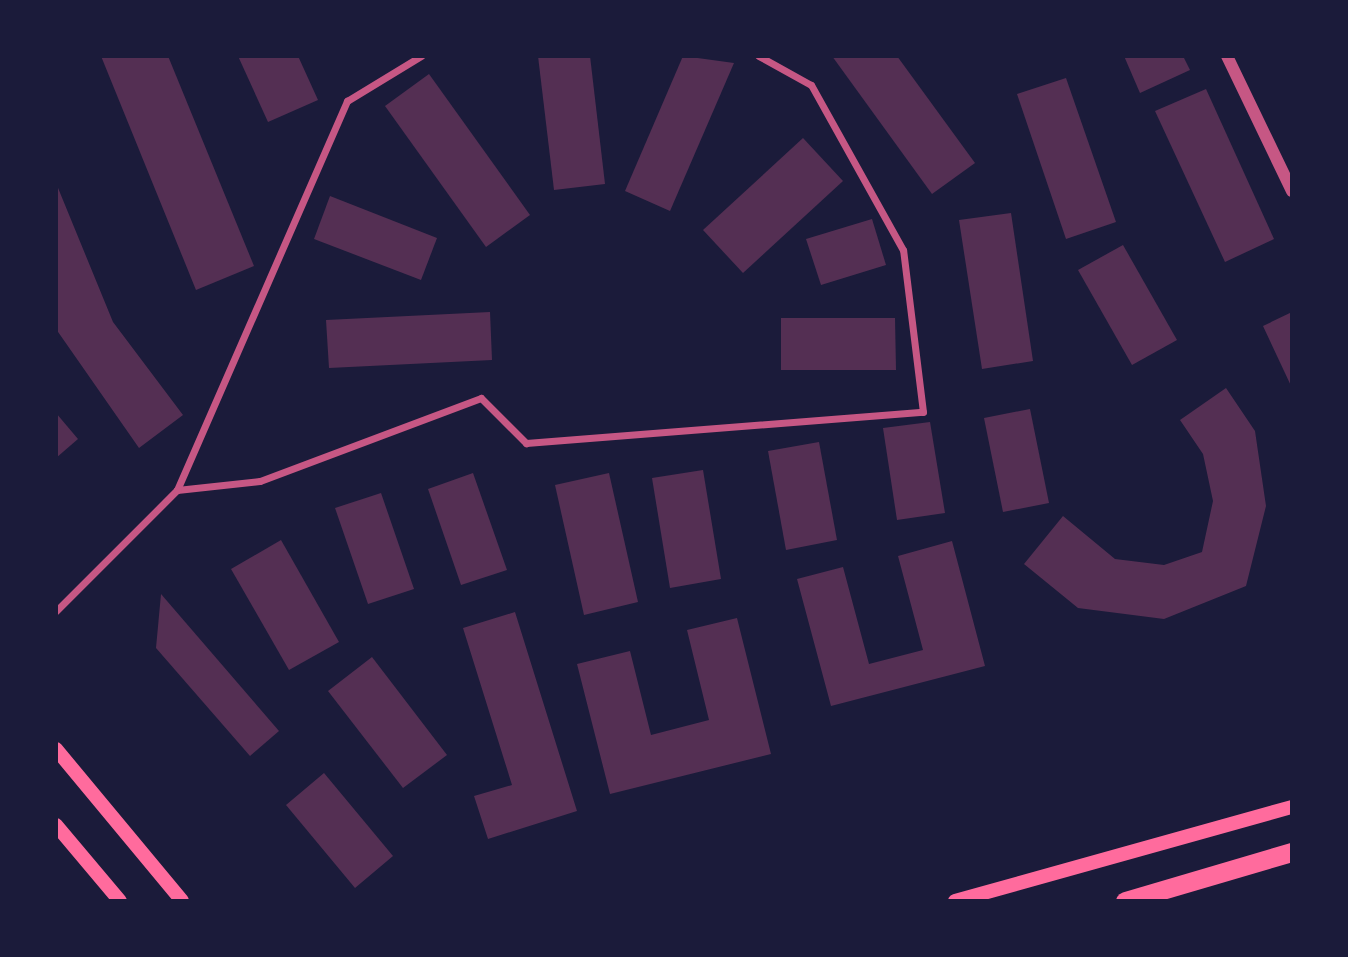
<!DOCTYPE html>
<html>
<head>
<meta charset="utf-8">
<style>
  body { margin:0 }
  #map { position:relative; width:1348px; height:957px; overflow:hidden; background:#1b1b3a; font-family:"PT Sans",sans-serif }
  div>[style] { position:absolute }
  .building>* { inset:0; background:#542f53 }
  .minor>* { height:7px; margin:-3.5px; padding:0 3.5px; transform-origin:3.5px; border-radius:3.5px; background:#c65784 }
  .tertiary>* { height:12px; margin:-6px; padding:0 6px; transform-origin:6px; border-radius:6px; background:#c65784 }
  .secondary>* { height:14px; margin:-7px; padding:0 7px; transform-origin:7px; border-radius:7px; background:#ff6b9d }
  .trunk>* { height:19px; margin:-9.5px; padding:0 9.5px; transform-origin:9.5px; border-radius:9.5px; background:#ff6b9d }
  span { translate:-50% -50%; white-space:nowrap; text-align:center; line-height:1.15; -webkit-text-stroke:5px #1b1b3a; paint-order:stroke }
  .frame { position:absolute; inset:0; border:58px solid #1b1b3a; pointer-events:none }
</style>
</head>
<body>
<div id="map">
  <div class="building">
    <div style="clip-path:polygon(101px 56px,168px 56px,254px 266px,196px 290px)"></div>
    <div style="clip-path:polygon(238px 56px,298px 56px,318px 100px,268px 122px)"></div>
    <div style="clip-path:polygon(538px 56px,590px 56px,605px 184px,554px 190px)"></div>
    <div style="clip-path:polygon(683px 56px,734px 63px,670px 211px,625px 191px)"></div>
    <div style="clip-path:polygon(832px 56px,897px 56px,975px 163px,932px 194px)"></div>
    <div style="clip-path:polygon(1124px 56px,1183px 56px,1190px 70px,1140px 93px)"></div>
    <div style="clip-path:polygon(429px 74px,530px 215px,486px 247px,385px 106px)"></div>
    <div style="clip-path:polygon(1066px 78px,1116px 222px,1066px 239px,1017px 94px)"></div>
    <div style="clip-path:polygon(1206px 89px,1274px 239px,1225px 262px,1155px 111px)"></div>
    <div style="clip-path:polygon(803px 138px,843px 181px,743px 273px,703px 230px)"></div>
    <div style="clip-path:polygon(56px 183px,113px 322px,183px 415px,139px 448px,56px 329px)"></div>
    <div style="clip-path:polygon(330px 196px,437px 238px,421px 280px,314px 239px)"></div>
    <div style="clip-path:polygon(1011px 213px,1033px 361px,982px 369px,959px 220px)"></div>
    <div style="clip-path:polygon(872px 219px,886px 265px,821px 285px,806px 239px)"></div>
    <div style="clip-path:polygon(1123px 245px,1177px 340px,1132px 365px,1078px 270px)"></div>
    <div style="clip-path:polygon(490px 312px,492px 360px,329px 368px,326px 320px)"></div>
    <div style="clip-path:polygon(1292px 312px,1292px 388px,1263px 326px)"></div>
    <div style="clip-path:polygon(781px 318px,895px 318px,896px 370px,781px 370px)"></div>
    <div style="clip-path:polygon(1226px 388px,1255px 431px,1266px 506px,1246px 586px,1164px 619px,1078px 608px,1024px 564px,1063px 516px,1115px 559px,1164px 565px,1202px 552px,1213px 501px,1203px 454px,1180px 420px)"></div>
    <div style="clip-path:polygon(1030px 409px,1049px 503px,1003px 512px,984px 418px)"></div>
    <div style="clip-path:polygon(56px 413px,78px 439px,56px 458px)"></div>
    <div style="clip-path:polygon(930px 422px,945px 513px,897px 520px,883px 428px)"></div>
    <div style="clip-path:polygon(819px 442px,837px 540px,786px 550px,768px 451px)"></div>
    <div style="clip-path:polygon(703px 470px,721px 579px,670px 588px,652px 478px)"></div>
    <div style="clip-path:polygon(473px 473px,507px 570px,461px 585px,428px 489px)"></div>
    <div style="clip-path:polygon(609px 473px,638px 602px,584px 615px,555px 485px)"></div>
    <div style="clip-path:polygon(381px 493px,414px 589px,368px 604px,335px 508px)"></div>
    <div style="clip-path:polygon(281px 540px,339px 642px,289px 670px,231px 569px)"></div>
    <div style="clip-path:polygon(952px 541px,985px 666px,831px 706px,797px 579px,843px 567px,869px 664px,923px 650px,898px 556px)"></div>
    <div style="clip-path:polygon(161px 594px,279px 731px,250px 756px,156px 648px)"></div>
    <div style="clip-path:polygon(515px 612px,577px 811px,488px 839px,474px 796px,512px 785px,463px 628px)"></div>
    <div style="clip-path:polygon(737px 618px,771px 754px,610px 794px,577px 664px,630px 651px,651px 735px,709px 720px,687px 630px)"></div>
    <div style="clip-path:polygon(372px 657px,447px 755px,403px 788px,328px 691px)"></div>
    <div style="clip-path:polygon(324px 773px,393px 856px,355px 888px,286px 805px)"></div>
  </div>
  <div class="minor">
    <div style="left:177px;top:490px;width:83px;rotate:-6.2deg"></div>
    <div style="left:260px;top:481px;width:236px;rotate:-20.6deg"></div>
    <div style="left:481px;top:398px;width:64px;rotate:45deg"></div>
    <div style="left:526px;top:443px;width:398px;rotate:-4.5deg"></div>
    <div style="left:923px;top:412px;width:163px;rotate:-97deg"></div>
    <div style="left:903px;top:250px;width:189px;rotate:-119.1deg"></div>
    <div style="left:811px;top:85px;width:60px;rotate:-150.9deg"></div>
    <div style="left:56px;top:611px;width:171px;rotate:-45deg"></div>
    <div style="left:177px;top:490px;width:425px;rotate:-66.4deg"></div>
    <div style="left:347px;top:101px;width:87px;rotate:-31.3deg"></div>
  </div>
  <div class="tertiary">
    <div style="left:1227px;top:56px;width:150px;rotate:64.3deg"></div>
  </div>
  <div class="secondary">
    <div style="left:56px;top:749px;width:197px;rotate:50.3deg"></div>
    <div style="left:56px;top:825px;width:99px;rotate:49.9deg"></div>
    <div style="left:955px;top:901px;width:350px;rotate:-15.6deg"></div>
  </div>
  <div class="trunk">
    <div style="left:1125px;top:901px;width:174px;rotate:-16.4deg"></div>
  </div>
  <div class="frame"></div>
</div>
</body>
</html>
